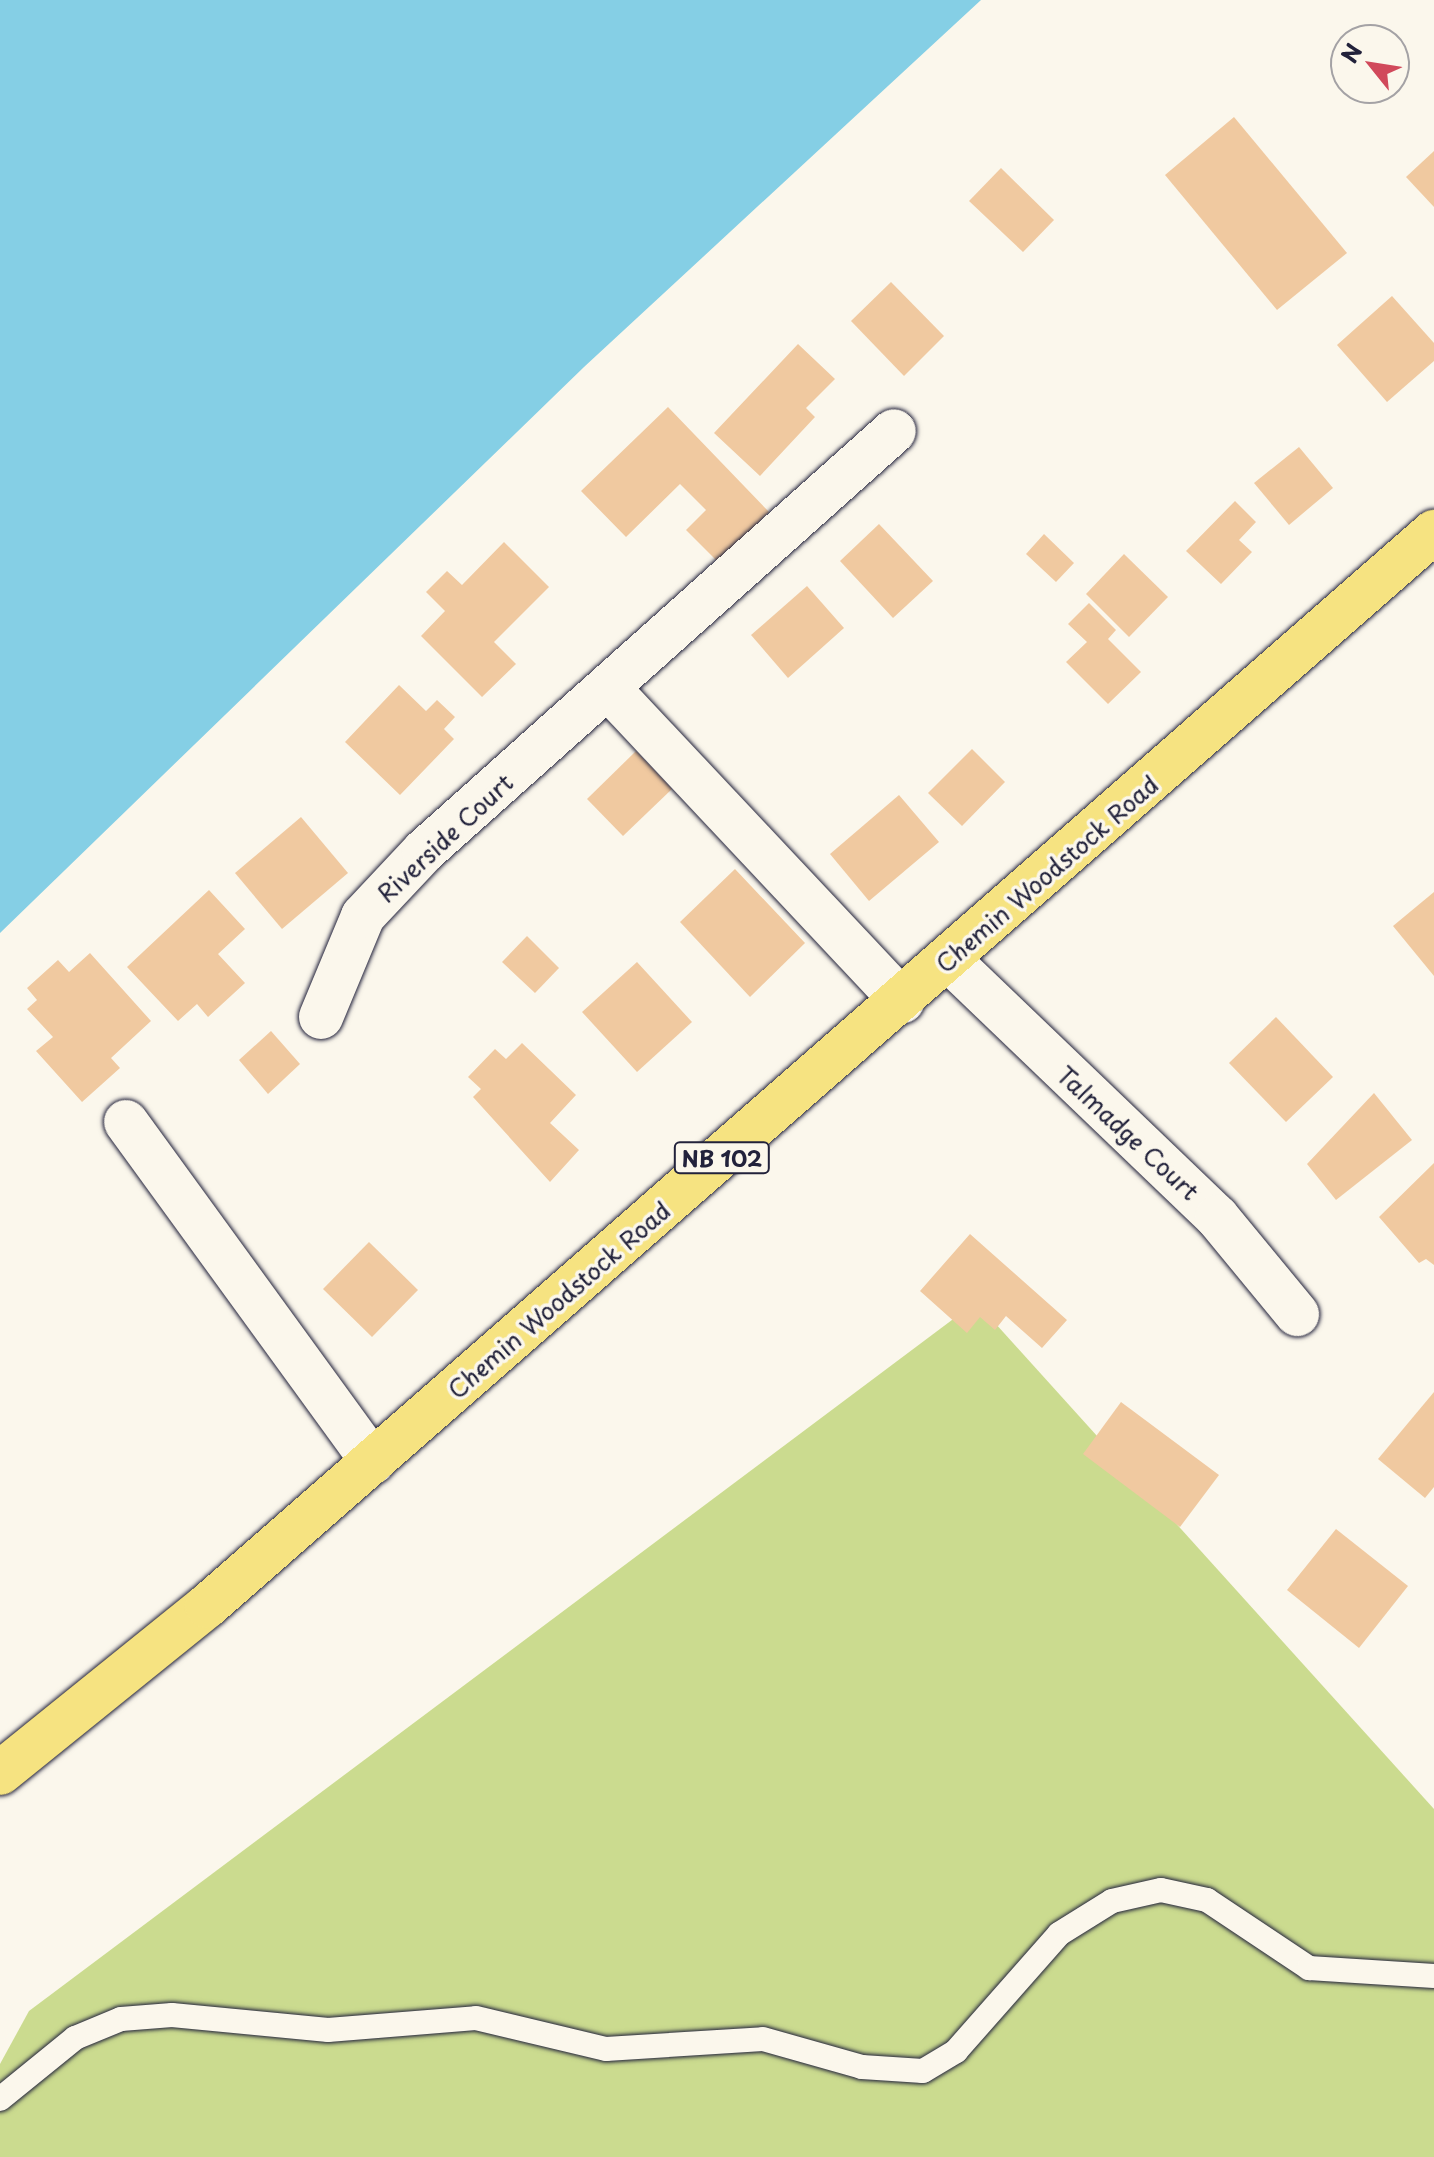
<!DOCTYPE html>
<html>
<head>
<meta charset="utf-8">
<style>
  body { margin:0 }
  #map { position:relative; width:1434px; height:2157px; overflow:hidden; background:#fbf7ec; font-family:"Playpen Sans",sans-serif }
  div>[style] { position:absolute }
  .green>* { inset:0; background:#cbdb8f }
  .water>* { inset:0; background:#85cfe5 }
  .building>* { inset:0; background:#f0c9a0 }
  .roads { filter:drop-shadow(0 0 2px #22223b) drop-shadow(0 0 2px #22223b) }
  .lane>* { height:24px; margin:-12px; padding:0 12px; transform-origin:12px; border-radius:12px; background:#fbf7ec }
  .street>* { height:44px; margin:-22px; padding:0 22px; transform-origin:22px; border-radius:22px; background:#fbf7ec }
  .primary>* { height:44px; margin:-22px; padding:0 22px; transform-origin:22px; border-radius:22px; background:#f6e381 }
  span { translate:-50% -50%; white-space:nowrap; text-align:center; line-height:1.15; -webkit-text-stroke:7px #fbf7ec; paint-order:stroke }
  .shield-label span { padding:2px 6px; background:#fbf7ec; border:2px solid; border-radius:6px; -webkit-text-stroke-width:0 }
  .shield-label { font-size:22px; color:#22223b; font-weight:700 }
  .street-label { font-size:24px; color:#22223b }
  .north { position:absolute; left:1330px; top:24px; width:80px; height:80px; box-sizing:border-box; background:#fbf7ec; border:2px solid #a4a2a5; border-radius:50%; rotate:300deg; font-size:22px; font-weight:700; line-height:32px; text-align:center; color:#22223b }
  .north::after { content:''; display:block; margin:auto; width:28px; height:36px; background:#d1495b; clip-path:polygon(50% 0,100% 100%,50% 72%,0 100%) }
</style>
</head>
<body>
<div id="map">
  <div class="green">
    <div style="clip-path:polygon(976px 1302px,1434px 1809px,1434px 2157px,0 2157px,0 2064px,29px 2011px)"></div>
  </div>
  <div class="water">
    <div style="clip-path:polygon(0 0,981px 0,584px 367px,0 933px)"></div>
  </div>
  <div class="building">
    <div style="clip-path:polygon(1234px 117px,1347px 253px,1277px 310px,1165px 175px)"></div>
    <div style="clip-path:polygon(1434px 151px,1434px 207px,1406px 177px)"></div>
    <div style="clip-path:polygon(1001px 168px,1054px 220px,1023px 252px,969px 201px)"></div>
    <div style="clip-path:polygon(891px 282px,944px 336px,904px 376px,851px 321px)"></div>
    <div style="clip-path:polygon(1392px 296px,1434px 343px,1434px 361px,1387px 402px,1337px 345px)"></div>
    <div style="clip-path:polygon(798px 344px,835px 379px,806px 408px,815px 417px,760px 476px,714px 433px)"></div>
    <div style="clip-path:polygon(668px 407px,769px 512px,718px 562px,686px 530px,706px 510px,680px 484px,626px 537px,581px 491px)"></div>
    <div style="clip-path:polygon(1299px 447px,1333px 488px,1289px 525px,1254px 483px)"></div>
    <div style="clip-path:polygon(1235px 501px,1256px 522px,1239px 540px,1252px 552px,1221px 584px,1186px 551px)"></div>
    <div style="clip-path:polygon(879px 524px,933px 581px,893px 618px,840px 561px)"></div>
    <div style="clip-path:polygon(1044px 534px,1074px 563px,1056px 582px,1026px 554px)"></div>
    <div style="clip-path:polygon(504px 542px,549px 587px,494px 642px,516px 664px,482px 697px,421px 636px,445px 611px,426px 592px,447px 571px,462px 585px)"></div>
    <div style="clip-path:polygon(1124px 554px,1168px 597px,1129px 637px,1086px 594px)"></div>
    <div style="clip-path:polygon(807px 586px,844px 628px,788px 678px,751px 635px)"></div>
    <div style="clip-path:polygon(1089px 603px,1116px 630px,1108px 639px,1141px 672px,1108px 704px,1066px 662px,1087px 642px,1068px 624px)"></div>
    <div style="clip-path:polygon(399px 685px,426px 711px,437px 700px,455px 717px,444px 729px,454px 739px,400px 795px,345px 742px)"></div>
    <div style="clip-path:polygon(972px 749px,1005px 782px,962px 826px,928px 793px)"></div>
    <div style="clip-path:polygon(636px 751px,672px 789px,623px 836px,587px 799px)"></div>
    <div style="clip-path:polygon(899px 795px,939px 842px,869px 901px,830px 854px)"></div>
    <div style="clip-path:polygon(301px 817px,348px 873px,282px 929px,235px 873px)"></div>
    <div style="clip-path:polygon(735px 869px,805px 943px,750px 997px,680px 922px)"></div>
    <div style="clip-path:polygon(209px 890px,245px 929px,218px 954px,245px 983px,208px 1017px,197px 1004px,178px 1021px,127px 967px)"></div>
    <div style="clip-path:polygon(1434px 892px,1434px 976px,1393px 926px)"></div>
    <div style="clip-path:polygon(527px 936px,559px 968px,535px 993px,502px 962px)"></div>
    <div style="clip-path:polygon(90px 953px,151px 1021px,111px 1058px,120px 1068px,82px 1102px,36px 1051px,53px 1037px,27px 1009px,37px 1000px,27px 988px,58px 960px,69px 972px)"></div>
    <div style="clip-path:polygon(637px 962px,692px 1022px,637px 1072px,582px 1012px)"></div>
    <div style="clip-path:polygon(1276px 1017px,1333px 1077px,1286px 1122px,1229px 1063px)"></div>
    <div style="clip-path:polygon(271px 1031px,300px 1064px,268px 1094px,239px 1060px)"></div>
    <div style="clip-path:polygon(522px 1043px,576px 1095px,550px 1123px,579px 1150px,550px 1182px,473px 1097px,481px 1089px,468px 1077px,495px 1049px,506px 1059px)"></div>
    <div style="clip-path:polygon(1374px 1093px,1412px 1140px,1336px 1200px,1307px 1164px)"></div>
    <div style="clip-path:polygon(1434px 1163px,1434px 1265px,1426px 1259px,1419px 1263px,1379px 1217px)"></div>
    <div style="clip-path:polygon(970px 1234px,1067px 1320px,1042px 1348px,1006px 1316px,995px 1330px,980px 1317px,967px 1333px,920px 1291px)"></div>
    <div style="clip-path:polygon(369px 1242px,418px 1290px,372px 1337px,323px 1289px)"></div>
    <div style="clip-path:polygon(1434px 1392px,1434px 1487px,1425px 1498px,1378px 1459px)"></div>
    <div style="clip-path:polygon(1121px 1402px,1219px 1475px,1180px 1527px,1083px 1454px)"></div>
    <div style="clip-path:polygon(1336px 1529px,1408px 1586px,1359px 1648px,1287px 1590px)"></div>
  </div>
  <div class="roads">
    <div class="lane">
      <div style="left:0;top:2099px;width:97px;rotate:-39.1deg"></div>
      <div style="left:75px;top:2038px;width:50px;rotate:-22.4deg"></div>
      <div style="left:121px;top:2019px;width:51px;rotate:-4.5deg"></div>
      <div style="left:172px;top:2015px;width:157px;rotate:5.5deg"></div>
      <div style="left:328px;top:2030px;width:148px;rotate:-4.6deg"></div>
      <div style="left:476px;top:2018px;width:134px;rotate:13.4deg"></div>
      <div style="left:606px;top:2049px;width:157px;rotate:-3.6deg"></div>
      <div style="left:763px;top:2039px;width:103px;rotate:15.8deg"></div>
      <div style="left:862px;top:2067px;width:61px;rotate:3.8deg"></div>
      <div style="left:923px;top:2071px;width:39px;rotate:-31deg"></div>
      <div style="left:956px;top:2051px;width:156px;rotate:-48.6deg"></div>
      <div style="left:1059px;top:1934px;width:62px;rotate:-31.9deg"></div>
      <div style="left:1112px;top:1901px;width:50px;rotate:-12.7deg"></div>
      <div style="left:1161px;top:1890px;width:47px;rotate:12.3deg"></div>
      <div style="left:1207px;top:1900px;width:123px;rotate:33.7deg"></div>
      <div style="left:1309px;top:1968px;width:125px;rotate:3.7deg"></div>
    </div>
    <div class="street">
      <div style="left:610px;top:690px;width:427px;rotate:46.8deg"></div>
      <div style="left:950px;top:961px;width:370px;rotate:43.8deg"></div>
      <div style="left:1217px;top:1217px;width:126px;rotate:50.5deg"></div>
      <div style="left:321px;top:1017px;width:109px;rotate:-67.4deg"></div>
      <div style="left:363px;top:916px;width:89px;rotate:-46.8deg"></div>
      <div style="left:424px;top:851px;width:630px;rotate:-41.78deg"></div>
      <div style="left:126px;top:1122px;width:420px;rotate:54deg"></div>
    </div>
    <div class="primary">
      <div style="left:0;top:1773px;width:266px;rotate:-38.9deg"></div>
      <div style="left:207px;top:1606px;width:1631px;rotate:-41.2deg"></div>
    </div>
  </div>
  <div class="shield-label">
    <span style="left:722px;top:1158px">NB 102</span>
  </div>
  <div class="street-label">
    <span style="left:445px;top:838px;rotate:-43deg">Riverside Court</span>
    <span style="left:1047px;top:874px;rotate:-41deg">Chemin Woodstock Road</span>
    <span style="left:1128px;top:1133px;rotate:43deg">Talmadge Court</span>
    <span style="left:559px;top:1300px;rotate:-41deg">Chemin Woodstock Road</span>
  </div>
  <div class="north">N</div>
</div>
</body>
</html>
